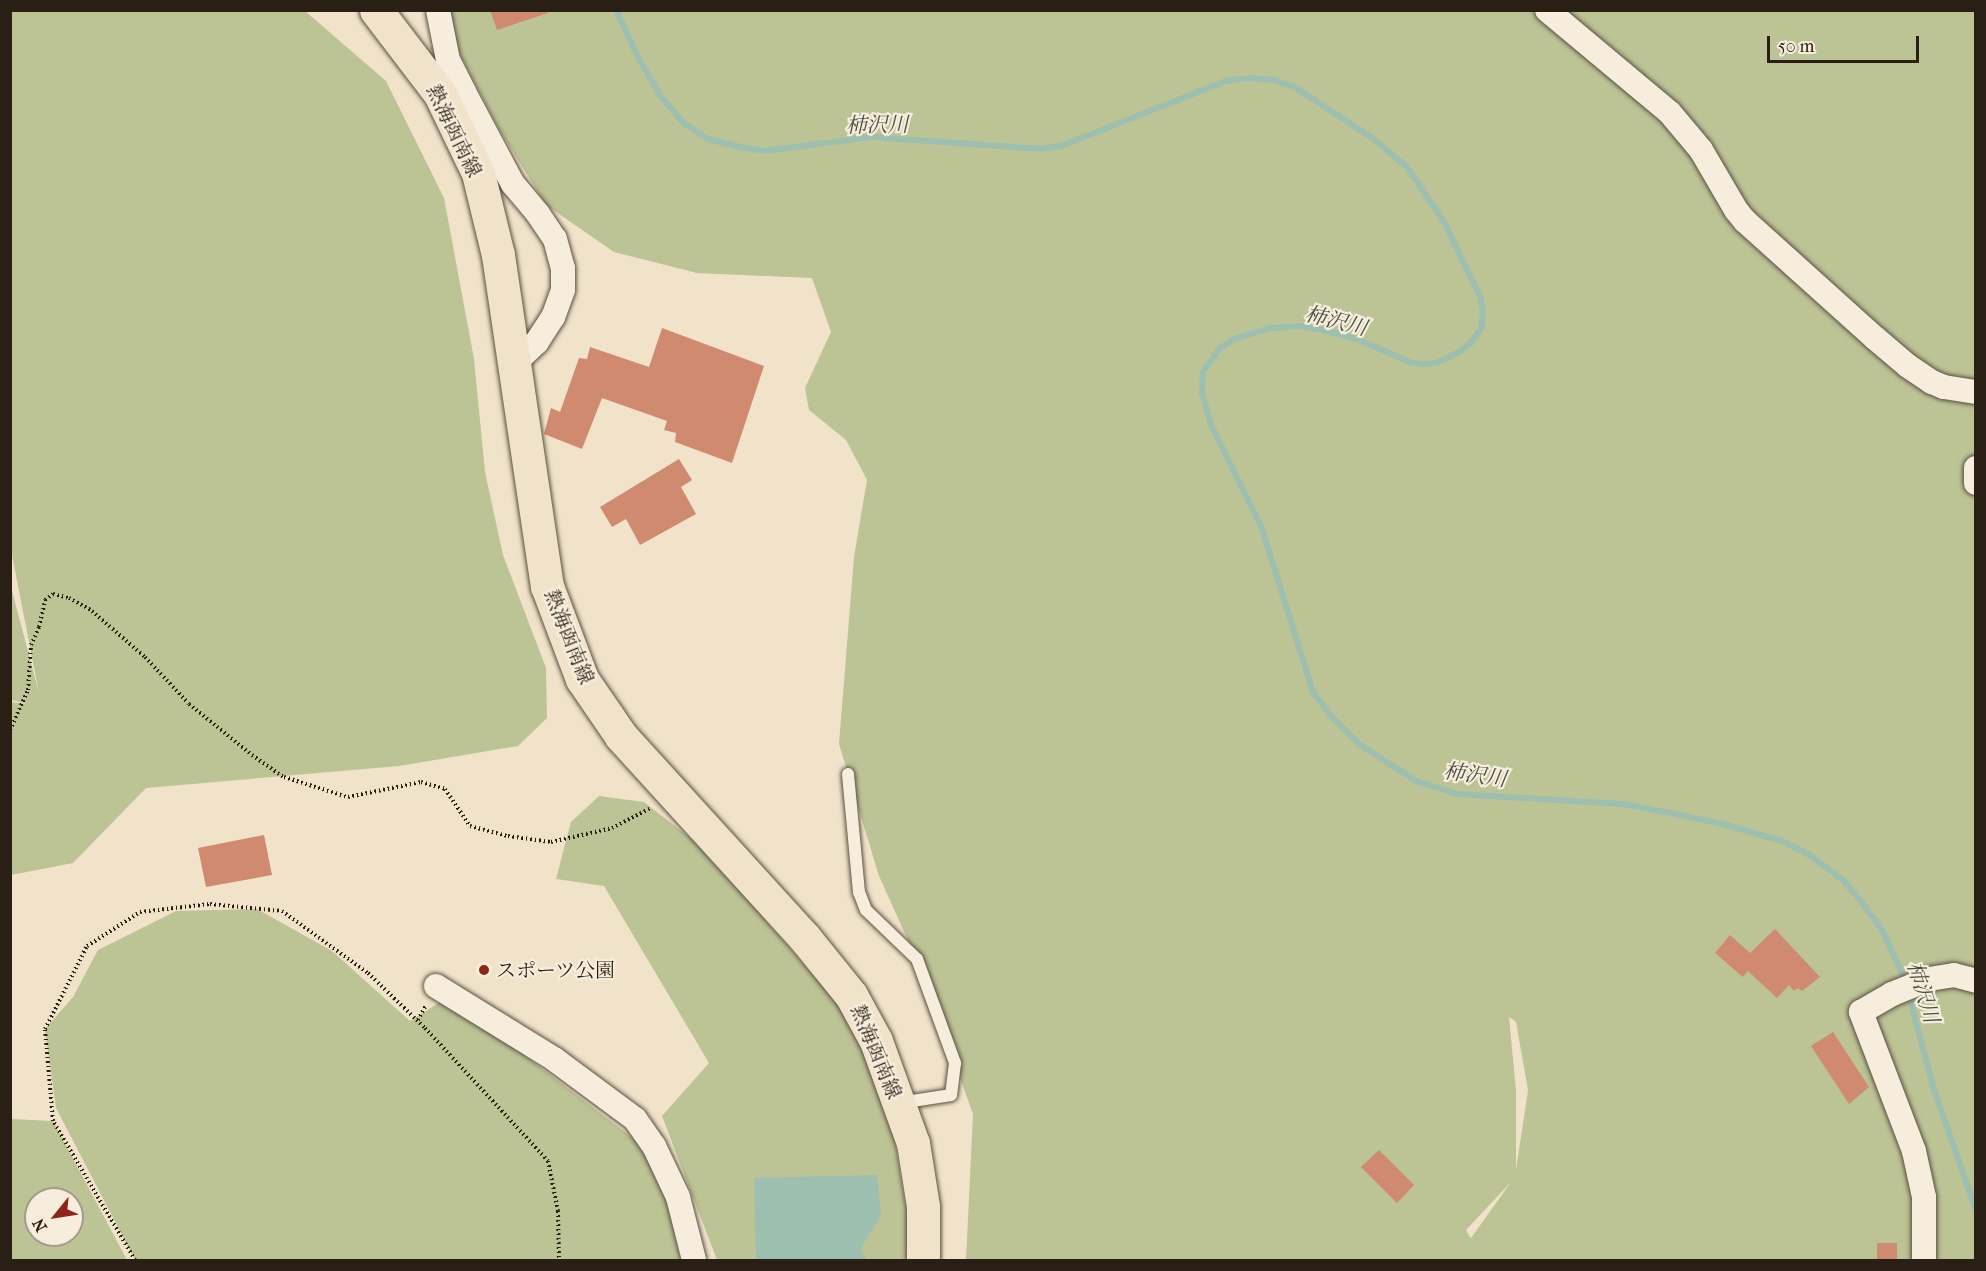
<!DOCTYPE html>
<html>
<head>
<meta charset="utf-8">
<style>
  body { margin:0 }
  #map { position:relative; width:1986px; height:1271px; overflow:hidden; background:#f1e3c9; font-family:"IM FELL French Canon","Noto Serif JP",serif }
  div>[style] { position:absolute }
  .green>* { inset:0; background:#bcc395 }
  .water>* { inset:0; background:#9cbfb0 }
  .stream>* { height:6px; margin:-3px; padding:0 3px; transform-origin:3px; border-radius:3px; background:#9cbfb0 }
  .building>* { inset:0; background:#cf8a70 }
  .path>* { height:4px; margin-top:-2px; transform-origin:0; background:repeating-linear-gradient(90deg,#291f14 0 1.5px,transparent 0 4.5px) }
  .roads { filter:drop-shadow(0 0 2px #5b5041) drop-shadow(0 0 2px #5b5041) }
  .lane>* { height:12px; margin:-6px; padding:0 6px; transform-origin:6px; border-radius:6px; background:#f6eddc }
  .street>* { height:24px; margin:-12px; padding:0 12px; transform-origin:12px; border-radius:12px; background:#f6eddc }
  .primary>* { height:33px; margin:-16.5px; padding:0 16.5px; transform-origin:16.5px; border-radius:16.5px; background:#f1e3c9 }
  .dots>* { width:16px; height:16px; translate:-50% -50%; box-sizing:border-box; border:3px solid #f6eddc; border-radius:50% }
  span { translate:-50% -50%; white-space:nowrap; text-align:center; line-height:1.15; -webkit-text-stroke:4.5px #f6eddc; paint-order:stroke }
  .street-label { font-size:20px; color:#291f14 }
  .poi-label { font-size:20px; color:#291f14 }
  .left { translate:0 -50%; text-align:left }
  .water-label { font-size:21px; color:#4c4f43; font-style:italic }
  .frame { position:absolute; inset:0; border:12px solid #291f14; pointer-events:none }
  .north { position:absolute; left:24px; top:1187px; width:60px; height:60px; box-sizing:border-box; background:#f6eddc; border:2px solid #a49b8c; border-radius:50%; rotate:240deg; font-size:16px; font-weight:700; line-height:24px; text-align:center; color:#291f14 }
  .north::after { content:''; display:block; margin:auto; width:21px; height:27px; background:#8f2418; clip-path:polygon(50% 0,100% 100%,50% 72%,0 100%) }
  .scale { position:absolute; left:1767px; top:36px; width:152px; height:27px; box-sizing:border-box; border:3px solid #291f14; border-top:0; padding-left:8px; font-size:18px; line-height:21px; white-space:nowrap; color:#291f14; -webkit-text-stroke:4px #f6eddc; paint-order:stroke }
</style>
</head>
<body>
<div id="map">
  <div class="green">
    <div style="clip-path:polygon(11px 10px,305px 11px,386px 81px,444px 198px,474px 359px,485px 472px,503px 555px,546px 668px,547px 718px,518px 746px,399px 766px,146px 788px,73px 863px,11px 875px,11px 702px,28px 704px,11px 700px,11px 587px,39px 693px,10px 545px)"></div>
    <div style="clip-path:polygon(evenodd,430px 11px,1975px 11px,1975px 1260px,966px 1260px,973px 1114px,921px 969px,879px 876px,839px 744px,854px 557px,867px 480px,846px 440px,809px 410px,805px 388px,831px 332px,812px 278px,697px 273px,614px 252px,546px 205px,499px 129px,457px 49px,430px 11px,1509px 1017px,1516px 1022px,1528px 1090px,1516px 1170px,1516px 1090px,1509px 1017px,430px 11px,1511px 1182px,1471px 1238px,1470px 1237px,1466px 1230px,1511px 1182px)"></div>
    <div style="clip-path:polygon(599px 796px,644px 802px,703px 848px,851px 1019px,893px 1130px,908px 1222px,906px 1260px,717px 1260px,662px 1116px,709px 1063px,604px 886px,556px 879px,571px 822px)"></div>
    <div style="clip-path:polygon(257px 909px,332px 951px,410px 1021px,448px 997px,634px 1139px,670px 1191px,680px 1260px,135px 1260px,56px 1108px,45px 1029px,73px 997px,98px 950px,176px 911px)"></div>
    <div style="clip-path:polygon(evenodd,11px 1119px,53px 1121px,127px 1260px,11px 1260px,11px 1119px,36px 1199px,72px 1199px,72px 1235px,36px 1235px,36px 1199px)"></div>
  </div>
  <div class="water">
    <div style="clip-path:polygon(877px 1175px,881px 1216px,860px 1249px,868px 1260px,756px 1260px,754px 1178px)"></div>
  </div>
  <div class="stream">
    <div style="left:616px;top:10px;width:54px;rotate:64.9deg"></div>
    <div style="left:639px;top:59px;width:45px;rotate:59.5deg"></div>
    <div style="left:662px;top:98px;width:35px;rotate:49deg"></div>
    <div style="left:685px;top:124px;width:27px;rotate:33deg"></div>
    <div style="left:708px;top:139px;width:33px;rotate:14deg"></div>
    <div style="left:740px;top:147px;width:25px;rotate:9deg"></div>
    <div style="left:765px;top:151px;width:107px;rotate:-7.5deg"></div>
    <div style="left:871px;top:137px;width:170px;rotate:4deg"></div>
    <div style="left:1041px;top:149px;width:23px;rotate:-10deg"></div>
    <div style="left:1064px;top:145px;width:174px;rotate:-21.6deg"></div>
    <div style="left:1226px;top:81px;width:24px;rotate:-7deg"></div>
    <div style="left:1250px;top:78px;width:23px;rotate:5deg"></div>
    <div style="left:1273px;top:80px;width:21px;rotate:17deg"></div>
    <div style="left:1293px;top:86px;width:93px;rotate:33.2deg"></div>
    <div style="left:1371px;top:137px;width:47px;rotate:39.8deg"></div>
    <div style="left:1407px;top:167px;width:66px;rotate:56.1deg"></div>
    <div style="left:1444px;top:222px;width:82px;rotate:64.1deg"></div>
    <div style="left:1480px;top:296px;width:15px;rotate:79deg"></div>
    <div style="left:1483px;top:311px;width:16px;rotate:94deg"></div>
    <div style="left:1482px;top:327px;width:19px;rotate:125deg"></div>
    <div style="left:1471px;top:343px;width:17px;rotate:144deg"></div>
    <div style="left:1457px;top:353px;width:23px;rotate:155deg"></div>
    <div style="left:1436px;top:363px;width:12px;rotate:175deg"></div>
    <div style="left:1424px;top:364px;width:12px;rotate:-175deg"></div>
    <div style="left:1412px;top:363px;width:60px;rotate:-156.4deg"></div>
    <div style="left:1357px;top:339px;width:30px;rotate:-165deg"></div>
    <div style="left:1328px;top:331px;width:27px;rotate:-170deg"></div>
    <div style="left:1301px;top:326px;width:31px;rotate:176deg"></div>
    <div style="left:1270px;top:328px;width:38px;rotate:163deg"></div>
    <div style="left:1234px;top:339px;width:18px;rotate:146deg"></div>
    <div style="left:1219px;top:349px;width:28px;rotate:125deg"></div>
    <div style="left:1203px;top:372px;width:21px;rotate:93deg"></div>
    <div style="left:1202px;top:393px;width:33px;rotate:74deg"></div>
    <div style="left:1211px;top:425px;width:113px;rotate:63.7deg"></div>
    <div style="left:1261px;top:526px;width:174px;rotate:72.6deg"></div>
    <div style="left:1313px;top:692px;width:30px;rotate:53deg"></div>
    <div style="left:1331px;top:716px;width:40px;rotate:45deg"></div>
    <div style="left:1359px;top:744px;width:68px;rotate:33deg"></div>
    <div style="left:1416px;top:781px;width:44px;rotate:17.2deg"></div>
    <div style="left:1458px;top:794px;width:165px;rotate:3.5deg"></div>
    <div style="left:1623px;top:804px;width:48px;rotate:10.8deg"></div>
    <div style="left:1670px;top:813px;width:54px;rotate:11.7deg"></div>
    <div style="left:1723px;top:824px;width:61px;rotate:16.1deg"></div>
    <div style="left:1782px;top:841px;width:29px;rotate:27deg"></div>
    <div style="left:1808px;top:854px;width:44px;rotate:36.6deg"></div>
    <div style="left:1843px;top:880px;width:31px;rotate:50deg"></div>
    <div style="left:1863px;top:904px;width:34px;rotate:54deg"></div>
    <div style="left:1883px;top:932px;width:55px;rotate:65.3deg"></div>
    <div style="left:1908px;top:992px;width:101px;rotate:75.1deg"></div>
    <div style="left:1934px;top:1090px;width:127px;rotate:70.7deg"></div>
  </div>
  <div class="building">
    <div style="clip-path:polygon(490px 10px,547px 10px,548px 13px,497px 30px)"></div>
    <div style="clip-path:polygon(662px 328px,764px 366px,732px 463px,675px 442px,676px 433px,664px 430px,667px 421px,602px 398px,582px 449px,544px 434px,551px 408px,560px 412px,579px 358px,587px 359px,590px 347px,649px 367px)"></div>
    <div style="clip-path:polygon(679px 459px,692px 480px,681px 487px,696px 514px,640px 545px,626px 519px,612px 527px,600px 507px)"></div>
    <div style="clip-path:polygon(264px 835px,272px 875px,206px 887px,198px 848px)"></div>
    <div style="clip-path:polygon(1775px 929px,1820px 977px,1802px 991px,1798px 988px,1794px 991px,1789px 985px,1777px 998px,1748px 971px,1743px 977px,1715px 953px,1730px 935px,1750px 953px)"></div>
    <div style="clip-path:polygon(1833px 1032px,1869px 1087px,1849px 1104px,1811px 1046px)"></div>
    <div style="clip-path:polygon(1379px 1150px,1414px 1185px,1397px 1203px,1361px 1167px)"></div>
    <div style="clip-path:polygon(1877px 1243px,1897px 1243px,1897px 1260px,1877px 1260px)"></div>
  </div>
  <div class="path">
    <div style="left:10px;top:730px;width:44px;rotate:-65.8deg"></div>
    <div style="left:28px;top:690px;width:45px;rotate:-86.2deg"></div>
    <div style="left:31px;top:645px;width:20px;rotate:-66deg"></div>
    <div style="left:39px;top:627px;width:28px;rotate:-77deg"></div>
    <div style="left:45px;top:600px;width:10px;rotate:-37deg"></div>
    <div style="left:53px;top:594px;width:16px;rotate:14deg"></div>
    <div style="left:69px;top:598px;width:26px;rotate:29deg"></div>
    <div style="left:92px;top:611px;width:70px;rotate:41deg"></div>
    <div style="left:145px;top:657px;width:64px;rotate:46.9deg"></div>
    <div style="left:189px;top:704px;width:81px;rotate:39deg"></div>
    <div style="left:252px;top:755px;width:39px;rotate:35deg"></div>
    <div style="left:284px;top:777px;width:67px;rotate:17.4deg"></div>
    <div style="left:348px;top:797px;width:75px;rotate:-11.6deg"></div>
    <div style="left:421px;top:782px;width:25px;rotate:16deg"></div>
    <div style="left:445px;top:789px;width:45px;rotate:56deg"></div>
    <div style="left:470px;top:826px;width:39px;rotate:15deg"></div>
    <div style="left:508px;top:836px;width:43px;rotate:7.9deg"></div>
    <div style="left:551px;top:842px;width:63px;rotate:-12.9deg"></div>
    <div style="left:612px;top:828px;width:44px;rotate:-27.1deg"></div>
    <div style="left:418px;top:1020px;width:17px;rotate:-62deg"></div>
    <div style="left:135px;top:1260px;width:161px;rotate:-120.5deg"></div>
    <div style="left:53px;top:1121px;width:92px;rotate:-95deg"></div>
    <div style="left:45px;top:1029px;width:93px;rotate:-63.2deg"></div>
    <div style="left:87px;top:946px;width:63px;rotate:-32.7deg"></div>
    <div style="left:140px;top:912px;width:70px;rotate:-6.5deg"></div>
    <div style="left:210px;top:904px;width:72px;rotate:5.6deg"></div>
    <div style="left:282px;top:911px;width:106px;rotate:35.8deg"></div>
    <div style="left:368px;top:973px;width:79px;rotate:44deg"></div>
    <div style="left:425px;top:1028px;width:181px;rotate:47.2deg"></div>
    <div style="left:548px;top:1161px;width:51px;rotate:78.7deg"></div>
    <div style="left:558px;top:1211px;width:49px;rotate:88.8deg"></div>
  </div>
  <div class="roads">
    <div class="lane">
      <div style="left:848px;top:774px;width:119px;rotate:84.7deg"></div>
      <div style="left:859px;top:892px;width:19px;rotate:69deg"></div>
      <div style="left:866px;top:910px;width:71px;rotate:43.9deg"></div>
      <div style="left:917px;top:959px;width:111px;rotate:69.9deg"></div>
      <div style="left:955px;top:1063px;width:32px;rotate:97deg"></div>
      <div style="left:951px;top:1095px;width:52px;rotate:171.1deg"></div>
    </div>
    <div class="street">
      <div style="left:438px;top:10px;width:51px;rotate:78.7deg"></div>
      <div style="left:448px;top:60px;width:36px;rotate:63deg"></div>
      <div style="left:464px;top:92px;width:104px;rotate:62deg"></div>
      <div style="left:513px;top:184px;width:39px;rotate:50deg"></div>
      <div style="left:538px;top:214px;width:30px;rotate:56deg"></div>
      <div style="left:555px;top:239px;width:30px;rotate:75deg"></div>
      <div style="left:563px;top:268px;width:22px;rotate:90deg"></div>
      <div style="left:563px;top:290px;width:29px;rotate:110deg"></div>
      <div style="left:553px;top:317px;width:30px;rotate:123deg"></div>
      <div style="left:537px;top:342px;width:34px;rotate:137deg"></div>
      <div style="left:1547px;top:10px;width:160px;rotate:39.9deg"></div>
      <div style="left:1670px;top:113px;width:48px;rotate:50deg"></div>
      <div style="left:1701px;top:150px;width:69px;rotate:59.7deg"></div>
      <div style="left:1736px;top:210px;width:14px;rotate:51deg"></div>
      <div style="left:1745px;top:221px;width:175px;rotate:42deg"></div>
      <div style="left:1875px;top:338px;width:43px;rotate:40.3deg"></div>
      <div style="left:1908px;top:366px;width:29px;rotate:34deg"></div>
      <div style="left:1932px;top:382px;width:13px;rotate:23deg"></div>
      <div style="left:1944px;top:387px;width:32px;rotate:9deg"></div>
      <div style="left:1976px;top:468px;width:15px;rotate:90deg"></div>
      <div style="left:436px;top:986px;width:139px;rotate:31.7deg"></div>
      <div style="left:554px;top:1059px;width:101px;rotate:36.5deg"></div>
      <div style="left:635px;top:1119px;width:33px;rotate:55deg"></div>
      <div style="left:654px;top:1146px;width:56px;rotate:64.8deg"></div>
      <div style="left:678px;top:1197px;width:65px;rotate:75.7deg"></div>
      <div style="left:1924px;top:1260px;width:63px;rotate:-90deg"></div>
      <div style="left:1924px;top:1197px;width:47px;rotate:-102.3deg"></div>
      <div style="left:1914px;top:1151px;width:149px;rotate:-110.9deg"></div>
      <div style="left:1861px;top:1012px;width:36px;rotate:-30deg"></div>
      <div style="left:1892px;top:994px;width:40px;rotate:-22deg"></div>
      <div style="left:1929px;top:979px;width:25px;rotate:-9deg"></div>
      <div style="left:1954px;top:975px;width:23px;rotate:15deg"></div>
    </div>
    <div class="primary">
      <div style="left:376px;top:10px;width:106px;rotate:52.7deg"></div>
      <div style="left:440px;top:94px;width:88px;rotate:64.3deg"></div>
      <div style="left:478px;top:173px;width:84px;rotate:76.3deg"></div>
      <div style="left:498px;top:255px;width:335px;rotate:81.6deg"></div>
      <div style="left:547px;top:586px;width:99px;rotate:69.4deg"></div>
      <div style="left:582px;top:679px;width:69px;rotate:55.6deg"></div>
      <div style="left:621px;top:736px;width:272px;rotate:47.7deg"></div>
      <div style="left:804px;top:937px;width:75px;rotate:51deg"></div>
      <div style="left:851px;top:995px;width:52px;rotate:61.5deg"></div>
      <div style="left:876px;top:1041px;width:109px;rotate:70.1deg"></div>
      <div style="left:913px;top:1143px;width:64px;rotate:81deg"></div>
      <div style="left:923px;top:1206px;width:54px;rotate:90deg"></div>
    </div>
  </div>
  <div class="dots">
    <div style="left:484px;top:970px;background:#8f2418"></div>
  </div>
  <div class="street-label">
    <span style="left:454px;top:131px;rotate:64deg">熱海函南線</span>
    <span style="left:569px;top:637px;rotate:68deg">熱海函南線</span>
    <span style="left:876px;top:1052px;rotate:67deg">熱海函南線</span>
  </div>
  <div class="poi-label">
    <span class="left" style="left:496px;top:970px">スポーツ公園</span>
  </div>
  <div class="water-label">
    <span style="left:877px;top:125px;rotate:-1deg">柿沢川</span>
    <span style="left:1336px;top:321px;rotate:14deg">柿沢川</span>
    <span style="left:1475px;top:775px;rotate:8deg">柿沢川</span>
    <span style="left:1923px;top:992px;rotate:73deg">柿沢川</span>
  </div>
  <div class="frame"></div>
  <div class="north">N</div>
  <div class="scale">50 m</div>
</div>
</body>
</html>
